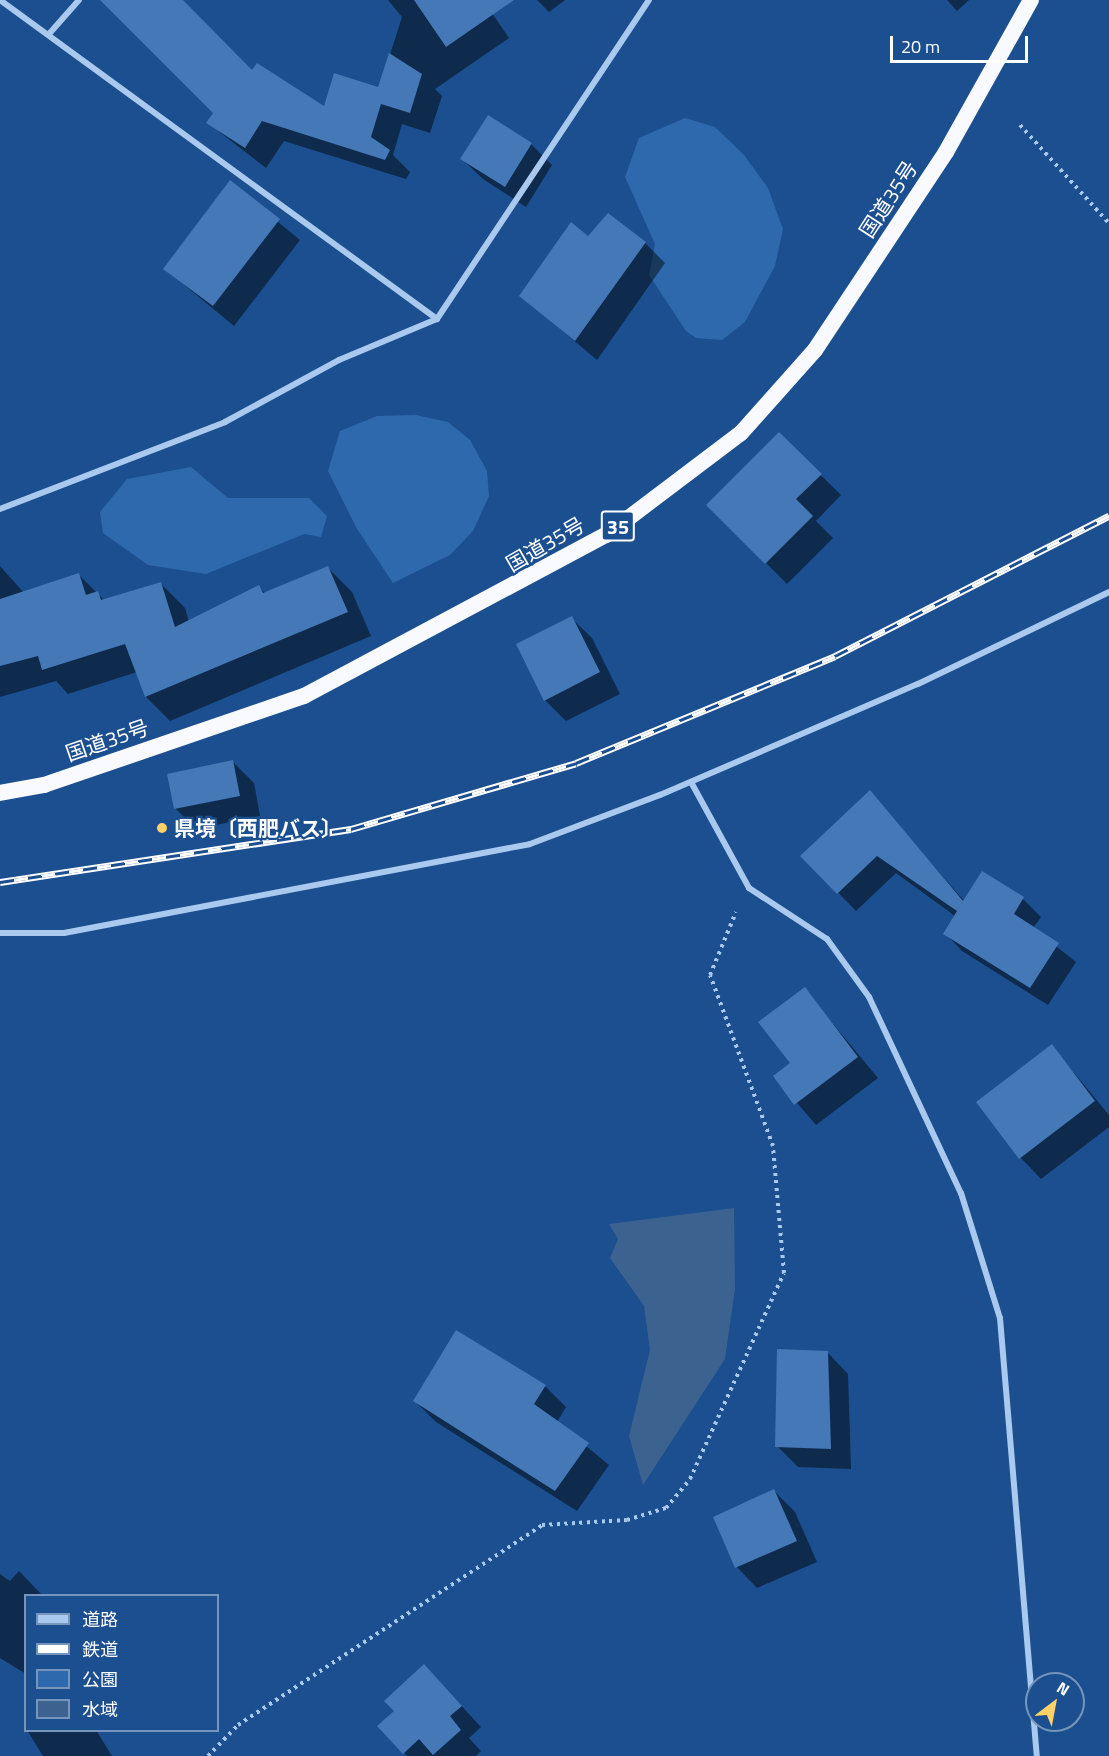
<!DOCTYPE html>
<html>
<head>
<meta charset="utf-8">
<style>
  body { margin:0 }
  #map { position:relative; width:1109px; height:1756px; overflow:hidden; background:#1b4f8f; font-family:"Titillium Web","Noto Sans JP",sans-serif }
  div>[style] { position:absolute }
  .green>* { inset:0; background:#2e69ad }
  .water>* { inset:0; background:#3c6290 }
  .shadow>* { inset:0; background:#0007 }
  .building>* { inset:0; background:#4478b7 }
  .path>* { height:4px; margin-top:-2px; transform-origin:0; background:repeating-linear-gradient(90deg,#a9c9ee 0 3px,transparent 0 7.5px) }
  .minor>* { height:6px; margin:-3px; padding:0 3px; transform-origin:3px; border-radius:3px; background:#a9c9ee }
  .trunk>* { height:16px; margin:-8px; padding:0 8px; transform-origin:8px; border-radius:8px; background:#f8faff }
  .rail>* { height:7px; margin-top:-3.5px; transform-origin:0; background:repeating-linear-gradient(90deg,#1b4f8f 0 14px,#fff 0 28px); box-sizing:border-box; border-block:2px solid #fff }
  .dots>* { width:16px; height:16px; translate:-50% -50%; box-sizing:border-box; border:3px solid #1b4f8f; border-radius:50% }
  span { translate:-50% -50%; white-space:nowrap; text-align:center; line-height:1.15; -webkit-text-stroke:4.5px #1b4f8f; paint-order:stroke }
  .shield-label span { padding:2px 4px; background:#1b4f8f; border:2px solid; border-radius:4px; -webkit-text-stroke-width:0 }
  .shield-label { font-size:20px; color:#fff; font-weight:700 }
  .street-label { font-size:21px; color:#fff }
  .poi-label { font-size:21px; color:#fff; font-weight:700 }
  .left { translate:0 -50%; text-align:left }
  .legend { position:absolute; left:24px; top:1594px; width:195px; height:138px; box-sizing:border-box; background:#1b4f8f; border:2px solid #7695bc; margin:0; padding:8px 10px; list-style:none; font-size:18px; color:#fff }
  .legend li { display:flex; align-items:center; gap:12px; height:30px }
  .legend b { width:30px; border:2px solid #7695bc }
  .north { position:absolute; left:1025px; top:1672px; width:60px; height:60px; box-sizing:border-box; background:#1b4f8f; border:2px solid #7695bc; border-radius:50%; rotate:32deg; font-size:16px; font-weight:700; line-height:24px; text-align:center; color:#fff }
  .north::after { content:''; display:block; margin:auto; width:21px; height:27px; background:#ffd166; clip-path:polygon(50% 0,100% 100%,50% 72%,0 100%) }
  .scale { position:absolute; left:890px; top:36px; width:138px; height:27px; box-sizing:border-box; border:3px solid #fff; border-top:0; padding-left:8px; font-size:18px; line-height:21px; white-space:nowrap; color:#fff; -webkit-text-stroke:4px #1b4f8f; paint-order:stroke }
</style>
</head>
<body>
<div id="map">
  <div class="green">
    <div style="clip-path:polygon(685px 118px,715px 127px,744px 155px,768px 188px,783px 229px,775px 266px,745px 322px,722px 340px,696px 338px,686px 331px,649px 275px,655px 244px,625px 177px,639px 138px)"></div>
    <div style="clip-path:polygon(416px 415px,448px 422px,470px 440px,487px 471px,489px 496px,473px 531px,450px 555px,393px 583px,357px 529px,328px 471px,340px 431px,377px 416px)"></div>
    <div style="clip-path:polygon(191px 467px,228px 498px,309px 498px,327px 516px,321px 537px,304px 534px,206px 574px,148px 565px,103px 533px,100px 512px,127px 479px)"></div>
  </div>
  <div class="water">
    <div style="clip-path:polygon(734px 1208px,735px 1289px,725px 1359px,643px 1485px,629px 1436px,650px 1350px,644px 1306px,610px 1258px,618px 1239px,609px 1224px)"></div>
  </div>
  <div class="shadow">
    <div style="clip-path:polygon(116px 0,180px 0,252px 72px,324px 109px,379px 89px,402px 17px,388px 0,483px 0,509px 38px,435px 89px,442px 96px,430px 133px,402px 124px,393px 155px,410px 172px,406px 179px,284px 141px,266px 168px,208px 123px,215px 113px)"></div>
    <div style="clip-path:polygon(537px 0,565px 0,549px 12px)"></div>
    <div style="clip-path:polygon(947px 0,969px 0,957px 11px)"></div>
    <div style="clip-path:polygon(488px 117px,531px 144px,552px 165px,526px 207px,483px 179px,462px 159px)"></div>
    <div style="clip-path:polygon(230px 182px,300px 240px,234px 326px,165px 269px)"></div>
    <div style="clip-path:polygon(589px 238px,645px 243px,665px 263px,597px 360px,521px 296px)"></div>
    <div style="clip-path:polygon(779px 434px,841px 495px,816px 521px,833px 538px,787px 584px,708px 505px)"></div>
    <div style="clip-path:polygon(0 566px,24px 593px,79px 575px,105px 601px,160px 583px,185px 608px,189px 622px,258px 587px,265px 593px,327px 567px,352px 592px,371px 636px,170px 721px,146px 697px,137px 672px,68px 694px,56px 681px,0 697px)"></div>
    <div style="clip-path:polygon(571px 618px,592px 638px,620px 694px,566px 721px,545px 700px)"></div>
    <div style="clip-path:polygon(233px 762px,254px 783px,260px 816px,196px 829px,175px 808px)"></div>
    <div style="clip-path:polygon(870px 793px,965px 902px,1023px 899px,1041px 917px,1033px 928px,1076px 962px,1048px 1005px,962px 951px,945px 933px,955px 916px,896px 873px,856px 911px,803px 856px)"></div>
    <div style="clip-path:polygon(804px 989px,878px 1078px,816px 1125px,775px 1077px,792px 1064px)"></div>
    <div style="clip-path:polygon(1052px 1046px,1109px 1115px,1109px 1127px,1041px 1179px,1021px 1158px)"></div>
    <div style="clip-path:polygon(828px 1353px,848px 1374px,851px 1469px,798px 1467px,777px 1446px)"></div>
    <div style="clip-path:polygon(545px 1386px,566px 1407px,557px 1422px,609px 1465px,577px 1511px,436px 1422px,415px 1401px)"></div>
    <div style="clip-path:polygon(774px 1491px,795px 1512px,817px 1562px,757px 1588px,737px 1567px,715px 1518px)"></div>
    <div style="clip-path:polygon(19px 1571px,43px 1596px,26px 1596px,26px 1674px,0 1658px,0 1574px,10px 1581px)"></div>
    <div style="clip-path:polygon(444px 1687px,481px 1727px,469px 1738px,481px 1751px,476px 1756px,407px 1756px,379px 1726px)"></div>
    <div style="clip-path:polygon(27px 1730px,96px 1730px,112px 1756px,43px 1756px)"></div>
  </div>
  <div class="building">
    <div style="clip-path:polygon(100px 0,183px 0,252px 70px,257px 63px,324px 106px,334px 73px,378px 87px,389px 53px,422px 74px,410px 113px,381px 104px,371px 137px,390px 150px,385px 160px,262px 121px,245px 148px,206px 123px,213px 113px)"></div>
    <div style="clip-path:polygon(414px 0,514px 0,446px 47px)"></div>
    <div style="clip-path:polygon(488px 115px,532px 143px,505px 187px,460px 159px)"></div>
    <div style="clip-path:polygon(230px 180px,280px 219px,213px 306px,163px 269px)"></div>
    <div style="clip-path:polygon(608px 213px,646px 242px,575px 341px,519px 296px,571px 222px,588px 236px)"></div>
    <div style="clip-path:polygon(779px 432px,822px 474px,796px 499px,813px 516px,765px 564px,706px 505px)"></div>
    <div style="clip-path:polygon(328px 566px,348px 612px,145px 697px,125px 644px,42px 670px,38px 656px,0 666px,0 599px,79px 573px,86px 595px,98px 591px,101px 600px,161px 582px,175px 627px,259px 585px,263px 593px)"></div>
    <div style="clip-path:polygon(572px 616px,600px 672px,544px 701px,516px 644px)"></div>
    <div style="clip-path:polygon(233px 760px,240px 796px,174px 809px,167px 774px)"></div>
    <div style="clip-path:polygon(870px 790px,963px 901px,982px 871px,1024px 897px,1014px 914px,1059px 943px,1030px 988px,943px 934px,957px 911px,877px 856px,837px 894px,800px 856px)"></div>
    <div style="clip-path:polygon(805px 987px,858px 1057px,794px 1105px,773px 1076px,790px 1063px,758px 1022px)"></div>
    <div style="clip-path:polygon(1052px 1044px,1095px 1101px,1019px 1159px,976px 1102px)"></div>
    <div style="clip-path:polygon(456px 1330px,546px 1385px,534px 1404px,589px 1443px,555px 1491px,413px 1401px)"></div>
    <div style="clip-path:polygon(777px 1349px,828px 1351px,831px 1449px,775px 1447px)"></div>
    <div style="clip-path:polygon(774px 1489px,797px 1541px,735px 1568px,713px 1517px)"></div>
    <div style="clip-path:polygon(424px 1664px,462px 1706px,450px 1716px,461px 1730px,433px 1755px,419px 1739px,403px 1754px,377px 1726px,394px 1711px,384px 1701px)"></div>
  </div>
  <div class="path">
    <div style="left:1020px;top:125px;width:132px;rotate:47.8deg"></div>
    <div style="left:208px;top:1756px;width:43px;rotate:-45.9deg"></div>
    <div style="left:238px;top:1725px;width:364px;rotate:-33.3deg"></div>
    <div style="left:542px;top:1525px;width:85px;rotate:-3.4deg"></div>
    <div style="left:627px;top:1520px;width:41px;rotate:-17.1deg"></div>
    <div style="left:666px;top:1508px;width:38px;rotate:-50deg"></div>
    <div style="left:690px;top:1479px;width:226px;rotate:-65.5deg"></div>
    <div style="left:784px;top:1273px;width:127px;rotate:-95deg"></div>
    <div style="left:773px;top:1146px;width:182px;rotate:-110.2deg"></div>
    <div style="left:710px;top:975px;width:68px;rotate:-67.6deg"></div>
  </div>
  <div class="minor">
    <div style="left:0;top:0;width:541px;rotate:36.13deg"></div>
    <div style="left:49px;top:34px;width:45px;rotate:-48.6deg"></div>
    <div style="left:0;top:509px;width:241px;rotate:-21.1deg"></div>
    <div style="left:225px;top:422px;width:130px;rotate:-28.5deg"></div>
    <div style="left:339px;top:360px;width:106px;rotate:-22.7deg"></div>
    <div style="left:437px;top:319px;width:383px;rotate:-56.4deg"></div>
    <div style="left:691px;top:782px;width:121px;rotate:61.3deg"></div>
    <div style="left:749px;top:888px;width:93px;rotate:33.2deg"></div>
    <div style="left:827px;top:939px;width:72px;rotate:54.1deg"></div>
    <div style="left:869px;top:997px;width:217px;rotate:64.9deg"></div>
    <div style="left:961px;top:1193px;width:131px;rotate:72.7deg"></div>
    <div style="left:1000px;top:1318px;width:440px;rotate:85.2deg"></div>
    <div style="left:0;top:933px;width:64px"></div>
    <div style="left:64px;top:933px;width:474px;rotate:-10.8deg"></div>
    <div style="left:530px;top:844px;width:139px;rotate:-20.7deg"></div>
    <div style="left:660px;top:795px;width:281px;rotate:-23.3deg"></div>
    <div style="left:918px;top:684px;width:212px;rotate:-25.7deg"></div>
  </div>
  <div class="trunk">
    <div style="left:0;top:793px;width:45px;rotate:-10.3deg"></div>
    <div style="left:44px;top:785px;width:275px;rotate:-18.9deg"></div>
    <div style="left:304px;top:696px;width:342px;rotate:-28.1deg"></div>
    <div style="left:606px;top:535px;width:169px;rotate:-37.1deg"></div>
    <div style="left:741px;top:433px;width:111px;rotate:-48.3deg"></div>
    <div style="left:815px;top:350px;width:237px;rotate:-56.5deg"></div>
    <div style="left:946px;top:152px;width:174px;rotate:-60.8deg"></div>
  </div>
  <div class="rail">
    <div style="left:0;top:882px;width:355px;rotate:-8.6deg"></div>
    <div style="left:351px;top:829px;width:234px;rotate:-16.3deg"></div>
    <div style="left:576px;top:763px;width:280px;rotate:-22.4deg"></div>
    <div style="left:835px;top:656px;width:308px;rotate:-27.1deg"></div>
  </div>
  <div class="dots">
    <div style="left:162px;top:828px;background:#ffd166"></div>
  </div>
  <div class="shield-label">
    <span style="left:618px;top:526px">35</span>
  </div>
  <div class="street-label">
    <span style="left:888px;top:199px;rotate:-57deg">国道35号</span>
    <span style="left:545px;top:544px;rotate:-30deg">国道35号</span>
    <span style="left:107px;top:740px;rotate:-19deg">国道35号</span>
  </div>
  <div class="poi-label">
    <span class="left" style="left:174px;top:828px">県境〔西肥バス〕</span>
  </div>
  <ul class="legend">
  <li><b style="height:8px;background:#a9c9ee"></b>道路</li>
  <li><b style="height:8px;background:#fff"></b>鉄道</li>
  <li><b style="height:16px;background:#2e69ad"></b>公園</li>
  <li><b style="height:16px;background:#3c6290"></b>水域</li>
  </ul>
  <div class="north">N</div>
  <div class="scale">20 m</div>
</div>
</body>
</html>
